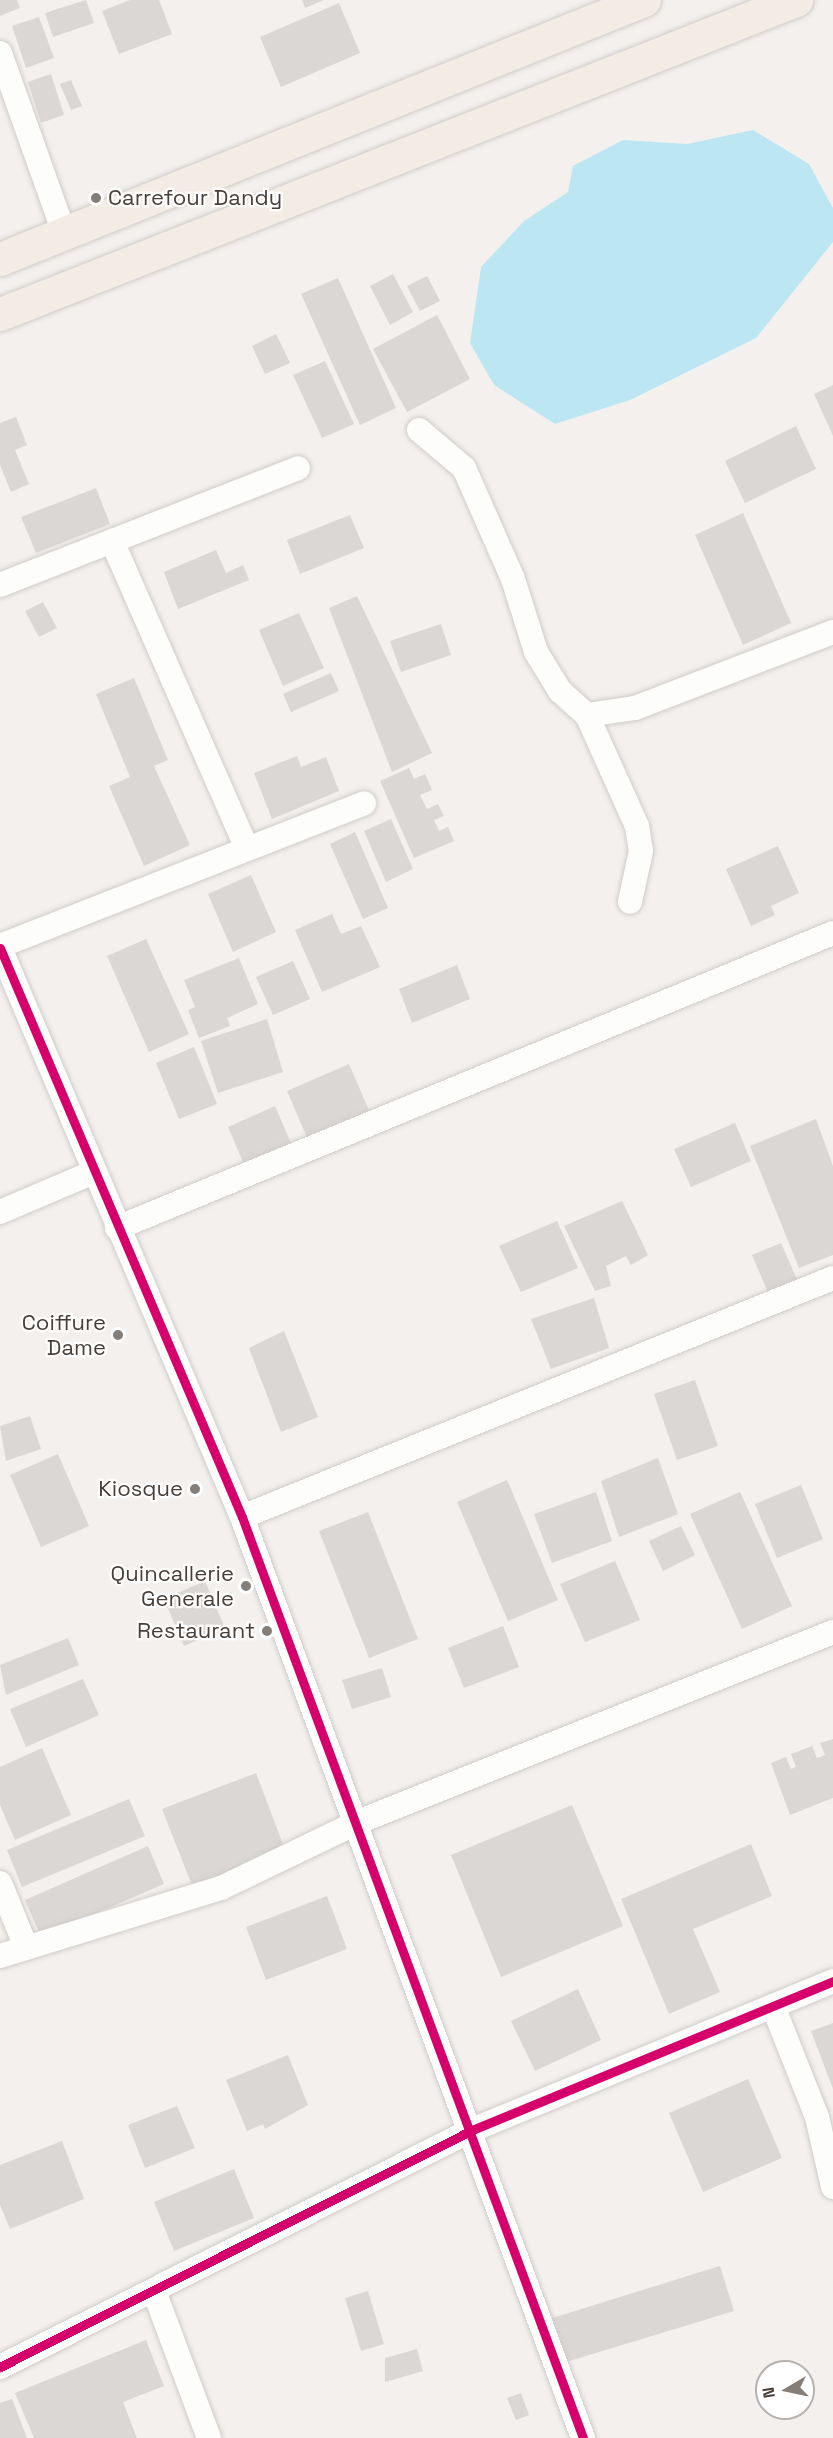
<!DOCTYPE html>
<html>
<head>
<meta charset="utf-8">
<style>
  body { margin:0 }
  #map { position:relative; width:833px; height:2438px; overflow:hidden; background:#f3f0ed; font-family:"Space Grotesk",sans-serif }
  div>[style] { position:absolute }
  .water>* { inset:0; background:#bce7f2 }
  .building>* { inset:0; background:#dbd7d4 }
  .roads { filter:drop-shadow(0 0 2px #d0ccc9) drop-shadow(0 0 2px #d0ccc9) }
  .street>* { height:24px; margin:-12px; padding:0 12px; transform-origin:12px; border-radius:12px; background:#fdfdfc }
  .primary>* { height:33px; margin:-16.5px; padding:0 16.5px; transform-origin:16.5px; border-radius:16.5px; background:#f2ece5 }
  .cycleway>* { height:9px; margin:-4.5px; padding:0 4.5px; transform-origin:4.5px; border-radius:4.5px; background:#d6006c }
  .dots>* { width:16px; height:16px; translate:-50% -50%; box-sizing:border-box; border:3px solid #fff; border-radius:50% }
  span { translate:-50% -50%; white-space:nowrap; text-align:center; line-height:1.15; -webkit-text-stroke:4.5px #fff; paint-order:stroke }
  .poi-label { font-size:22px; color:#4a3f38 }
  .left { translate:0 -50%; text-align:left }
  .right { translate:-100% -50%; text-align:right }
  .north { position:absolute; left:755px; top:2360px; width:60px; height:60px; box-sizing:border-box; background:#fff; border:2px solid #b7b2af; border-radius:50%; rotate:261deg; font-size:16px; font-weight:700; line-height:24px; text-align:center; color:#4a3f38 }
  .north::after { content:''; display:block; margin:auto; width:21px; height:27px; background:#857d77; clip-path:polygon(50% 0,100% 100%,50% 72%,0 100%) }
</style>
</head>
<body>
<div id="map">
  <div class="water">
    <div style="clip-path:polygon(753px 130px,809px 164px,833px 208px,833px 242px,756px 338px,630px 400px,555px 424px,494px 385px,470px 343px,481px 267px,524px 221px,568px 192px,573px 166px,623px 140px,687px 144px)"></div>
  </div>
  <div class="building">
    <div style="clip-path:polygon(0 0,17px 0,20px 8px,0 16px)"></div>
    <div style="clip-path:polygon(86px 0,94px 23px,53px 37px,45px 13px)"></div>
    <div style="clip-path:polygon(130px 0,159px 0,172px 34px,119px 54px,102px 11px)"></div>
    <div style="clip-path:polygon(302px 0,324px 0,305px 8px)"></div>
    <div style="clip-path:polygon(339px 3px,360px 53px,281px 87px,260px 37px)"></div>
    <div style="clip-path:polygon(39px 17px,54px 58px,26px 68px,12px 26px)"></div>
    <div style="clip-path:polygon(51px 74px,64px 115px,41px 123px,28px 82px)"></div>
    <div style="clip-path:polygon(71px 80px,82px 106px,71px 110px,60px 84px)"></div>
    <div style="clip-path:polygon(393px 274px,413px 312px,390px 325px,370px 286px)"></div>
    <div style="clip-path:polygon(427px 276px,440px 301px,420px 311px,407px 286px)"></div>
    <div style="clip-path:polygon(338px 278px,396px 408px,360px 425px,301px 294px)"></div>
    <div style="clip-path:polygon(437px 315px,470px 379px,407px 412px,373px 349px)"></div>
    <div style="clip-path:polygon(276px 334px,290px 363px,265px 374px,252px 346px)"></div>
    <div style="clip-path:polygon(325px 361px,354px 424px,322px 438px,293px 375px)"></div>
    <div style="clip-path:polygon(833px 385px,833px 436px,814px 394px)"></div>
    <div style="clip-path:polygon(16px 417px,27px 445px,15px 450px,29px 484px,11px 492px,0 465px,0 423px)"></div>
    <div style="clip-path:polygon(796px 426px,816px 469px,745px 503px,725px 461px)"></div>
    <div style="clip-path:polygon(96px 488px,110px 524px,36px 553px,21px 517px)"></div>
    <div style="clip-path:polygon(743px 513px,791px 623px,743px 645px,695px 535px)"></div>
    <div style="clip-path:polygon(350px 515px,364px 548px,300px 574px,287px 540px)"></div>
    <div style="clip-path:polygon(216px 550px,226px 573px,243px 565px,249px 580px,178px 609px,164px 572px)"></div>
    <div style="clip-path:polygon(357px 596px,432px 753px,392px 772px,329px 608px)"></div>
    <div style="clip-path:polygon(43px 602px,57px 628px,39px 637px,25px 611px)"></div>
    <div style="clip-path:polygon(299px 613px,324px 668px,283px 686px,259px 630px)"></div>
    <div style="clip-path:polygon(441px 624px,451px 655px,401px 672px,390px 641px)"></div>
    <div style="clip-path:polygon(331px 673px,339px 691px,291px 712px,283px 694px)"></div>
    <div style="clip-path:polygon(134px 678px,168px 760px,154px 766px,190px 845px,144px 866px,109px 786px,130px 777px,96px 694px)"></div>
    <div style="clip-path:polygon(297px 756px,301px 767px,326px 757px,339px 791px,272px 819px,254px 773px)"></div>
    <div style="clip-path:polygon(409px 768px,414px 779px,425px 774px,432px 790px,420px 795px,427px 809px,438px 804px,444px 816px,434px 820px,439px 831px,448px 827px,454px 841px,414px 858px,380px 781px)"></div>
    <div style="clip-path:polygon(391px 819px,413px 869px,386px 882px,364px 831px)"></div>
    <div style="clip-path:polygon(355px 832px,388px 908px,363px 919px,330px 844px)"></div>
    <div style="clip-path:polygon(778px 846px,799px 893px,771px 906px,775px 915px,751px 926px,726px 869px)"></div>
    <div style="clip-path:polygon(251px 875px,276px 932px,233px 952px,208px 894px)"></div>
    <div style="clip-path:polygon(332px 914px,341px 934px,361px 926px,380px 967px,322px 992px,295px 930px)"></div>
    <div style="clip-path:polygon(146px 939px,189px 1034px,149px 1052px,107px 956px)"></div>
    <div style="clip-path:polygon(239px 958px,258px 1004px,227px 1018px,230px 1026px,199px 1038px,188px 1010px,195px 1007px,184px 980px)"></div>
    <div style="clip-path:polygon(293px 961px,310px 999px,273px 1015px,256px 977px)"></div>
    <div style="clip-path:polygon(457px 965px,470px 999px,412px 1023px,399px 989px)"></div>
    <div style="clip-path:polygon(267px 1019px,283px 1072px,218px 1093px,201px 1041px)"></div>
    <div style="clip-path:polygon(194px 1047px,217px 1104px,179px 1119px,156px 1063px)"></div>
    <div style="clip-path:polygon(349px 1064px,371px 1115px,309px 1142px,287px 1091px)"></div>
    <div style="clip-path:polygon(275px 1106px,293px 1148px,246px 1169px,228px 1127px)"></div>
    <div style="clip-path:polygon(816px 1119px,833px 1166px,833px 1255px,799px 1268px,750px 1146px)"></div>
    <div style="clip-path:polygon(735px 1123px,751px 1161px,691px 1187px,674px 1149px)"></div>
    <div style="clip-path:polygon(622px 1201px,648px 1255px,631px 1265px,626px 1256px,606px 1266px,611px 1286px,595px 1291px,564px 1226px)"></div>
    <div style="clip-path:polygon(557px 1221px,578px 1268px,521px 1292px,499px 1246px)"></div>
    <div style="clip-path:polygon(781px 1243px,799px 1284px,770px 1297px,752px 1255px)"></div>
    <div style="clip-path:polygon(594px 1298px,609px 1348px,551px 1369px,531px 1319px)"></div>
    <div style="clip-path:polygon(284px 1331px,318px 1417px,281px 1432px,249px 1348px)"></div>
    <div style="clip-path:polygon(695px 1380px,718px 1446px,677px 1460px,654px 1394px)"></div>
    <div style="clip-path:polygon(30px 1416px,41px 1449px,6px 1461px,0 1426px)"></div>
    <div style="clip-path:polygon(58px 1454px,89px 1526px,41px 1547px,10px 1475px)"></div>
    <div style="clip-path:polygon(658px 1458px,678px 1514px,619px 1537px,601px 1481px)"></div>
    <div style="clip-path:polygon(507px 1480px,558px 1600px,508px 1621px,457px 1502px)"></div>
    <div style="clip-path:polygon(801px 1485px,823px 1539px,777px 1558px,755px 1504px)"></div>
    <div style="clip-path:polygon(596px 1492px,612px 1541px,552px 1563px,534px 1514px)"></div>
    <div style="clip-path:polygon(740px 1492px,792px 1606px,742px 1629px,690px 1514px)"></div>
    <div style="clip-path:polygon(368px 1512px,418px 1639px,369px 1658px,319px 1531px)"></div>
    <div style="clip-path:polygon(681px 1526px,695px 1555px,663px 1571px,649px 1541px)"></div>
    <div style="clip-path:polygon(615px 1561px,640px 1620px,585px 1642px,560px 1584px)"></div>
    <div style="clip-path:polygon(205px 1581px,225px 1628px,184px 1646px,164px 1599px)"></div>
    <div style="clip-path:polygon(503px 1626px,519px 1667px,464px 1688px,448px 1648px)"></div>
    <div style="clip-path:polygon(68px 1638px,79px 1665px,6px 1695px,0 1665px)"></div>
    <div style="clip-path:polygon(382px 1668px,391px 1697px,352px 1709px,342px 1680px)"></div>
    <div style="clip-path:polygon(83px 1679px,99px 1715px,26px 1747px,10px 1709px)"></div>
    <div style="clip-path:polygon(833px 1739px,833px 1798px,790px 1815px,771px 1763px,786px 1757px,791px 1769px,796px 1767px,791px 1754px,812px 1746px,817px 1758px,825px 1755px,820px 1743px)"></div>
    <div style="clip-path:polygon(42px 1748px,71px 1815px,15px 1840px,0 1805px,0 1767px)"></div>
    <div style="clip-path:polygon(256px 1773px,286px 1852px,193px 1888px,162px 1809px)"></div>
    <div style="clip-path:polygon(129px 1799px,145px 1836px,22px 1887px,7px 1850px)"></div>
    <div style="clip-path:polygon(572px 1805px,623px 1926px,501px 1977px,451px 1855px)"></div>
    <div style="clip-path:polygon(751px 1844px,772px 1896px,693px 1929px,720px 1992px,669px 2014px,621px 1899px)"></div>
    <div style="clip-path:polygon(148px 1846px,164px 1884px,41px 1937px,25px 1900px)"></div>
    <div style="clip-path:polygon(327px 1896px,347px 1949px,266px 1980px,246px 1927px)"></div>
    <div style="clip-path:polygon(578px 1989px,601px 2040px,535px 2071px,511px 2021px)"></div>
    <div style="clip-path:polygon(833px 2023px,833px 2089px,811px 2031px)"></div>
    <div style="clip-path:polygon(288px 2055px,308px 2105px,265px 2129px,263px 2124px,247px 2131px,226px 2080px)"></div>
    <div style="clip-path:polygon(748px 2079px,782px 2158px,703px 2192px,669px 2113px)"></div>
    <div style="clip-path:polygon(177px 2106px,195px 2148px,145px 2168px,128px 2125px)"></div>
    <div style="clip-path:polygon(62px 2141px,84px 2199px,10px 2229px,0 2205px,0 2165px)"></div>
    <div style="clip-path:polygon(234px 2169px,254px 2218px,174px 2251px,154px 2202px)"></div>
    <div style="clip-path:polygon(720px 2266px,734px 2311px,563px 2363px,549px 2319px)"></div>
    <div style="clip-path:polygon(368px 2291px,384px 2344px,361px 2351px,345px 2298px)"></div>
    <div style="clip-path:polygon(146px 2340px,164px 2386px,123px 2402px,137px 2438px,34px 2438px,15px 2393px)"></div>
    <div style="clip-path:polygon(417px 2349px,423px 2371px,385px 2382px,385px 2358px)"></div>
    <div style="clip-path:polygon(521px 2393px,529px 2415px,516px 2420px,507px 2398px)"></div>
    <div style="clip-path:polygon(12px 2399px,27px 2438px,0 2438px,0 2403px)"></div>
  </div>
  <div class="roads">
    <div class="street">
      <div style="left:0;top:53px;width:191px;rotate:70.4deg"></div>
      <div style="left:419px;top:430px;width:59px;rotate:40.2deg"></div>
      <div style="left:464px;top:468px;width:121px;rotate:66.2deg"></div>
      <div style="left:513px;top:579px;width:77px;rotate:72.5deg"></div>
      <div style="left:536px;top:652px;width:46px;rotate:58.4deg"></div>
      <div style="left:560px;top:691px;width:36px;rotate:42deg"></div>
      <div style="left:587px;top:715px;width:49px;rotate:-8.3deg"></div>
      <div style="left:635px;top:708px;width:212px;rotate:-21deg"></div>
      <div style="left:112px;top:541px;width:335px;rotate:66.3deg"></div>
      <div style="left:0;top:585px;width:320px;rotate:-21.4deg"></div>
      <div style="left:587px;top:715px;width:122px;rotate:65.8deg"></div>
      <div style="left:637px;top:826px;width:25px;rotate:81deg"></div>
      <div style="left:641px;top:851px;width:52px;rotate:102.2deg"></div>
      <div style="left:0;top:946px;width:391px;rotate:-21.4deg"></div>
      <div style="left:0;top:948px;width:618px;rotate:66.96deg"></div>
      <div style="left:242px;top:1517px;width:982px;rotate:69.68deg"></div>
      <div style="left:0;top:1212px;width:102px;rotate:-23.1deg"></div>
      <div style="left:117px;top:1228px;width:774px;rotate:-22.39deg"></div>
      <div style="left:242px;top:1517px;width:637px;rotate:-22.02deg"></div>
      <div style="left:0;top:1883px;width:69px;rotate:67.9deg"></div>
      <div style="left:0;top:1956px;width:231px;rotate:-17.1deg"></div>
      <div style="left:221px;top:1888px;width:152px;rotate:-25.7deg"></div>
      <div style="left:358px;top:1822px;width:512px;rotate:-21.8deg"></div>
      <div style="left:773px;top:2006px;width:119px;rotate:68.4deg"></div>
      <div style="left:817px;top:2117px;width:72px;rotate:77.1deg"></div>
      <div style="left:154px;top:2291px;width:157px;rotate:69.5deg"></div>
      <div style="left:0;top:2367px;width:528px;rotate:-26.66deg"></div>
      <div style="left:472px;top:2130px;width:391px;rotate:-22.4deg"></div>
    </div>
    <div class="primary">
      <div style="left:0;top:259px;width:694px;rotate:-21.91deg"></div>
      <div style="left:0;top:314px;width:856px;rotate:-21.53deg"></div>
    </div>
  </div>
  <div class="cycleway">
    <div style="left:0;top:948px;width:618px;rotate:66.96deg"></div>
    <div style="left:242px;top:1517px;width:982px;rotate:69.68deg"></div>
    <div style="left:0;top:2367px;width:528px;rotate:-26.66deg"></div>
    <div style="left:472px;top:2130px;width:391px;rotate:-22.4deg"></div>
  </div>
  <div class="dots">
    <div style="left:96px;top:198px;background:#857d77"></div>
    <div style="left:118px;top:1335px;background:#857d77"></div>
    <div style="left:195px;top:1489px;background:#857d77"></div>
    <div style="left:246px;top:1586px;background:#857d77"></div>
    <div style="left:267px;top:1631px;background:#857d77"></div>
  </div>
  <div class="poi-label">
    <span class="left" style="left:108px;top:198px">Carrefour Dandy</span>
    <span class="right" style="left:106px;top:1335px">Coiffure<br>Dame</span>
    <span class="right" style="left:183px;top:1489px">Kiosque</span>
    <span class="right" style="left:234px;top:1586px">Quincallerie<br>Generale</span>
    <span class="right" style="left:255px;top:1631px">Restaurant</span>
  </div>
  <div class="north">N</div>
</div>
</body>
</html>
